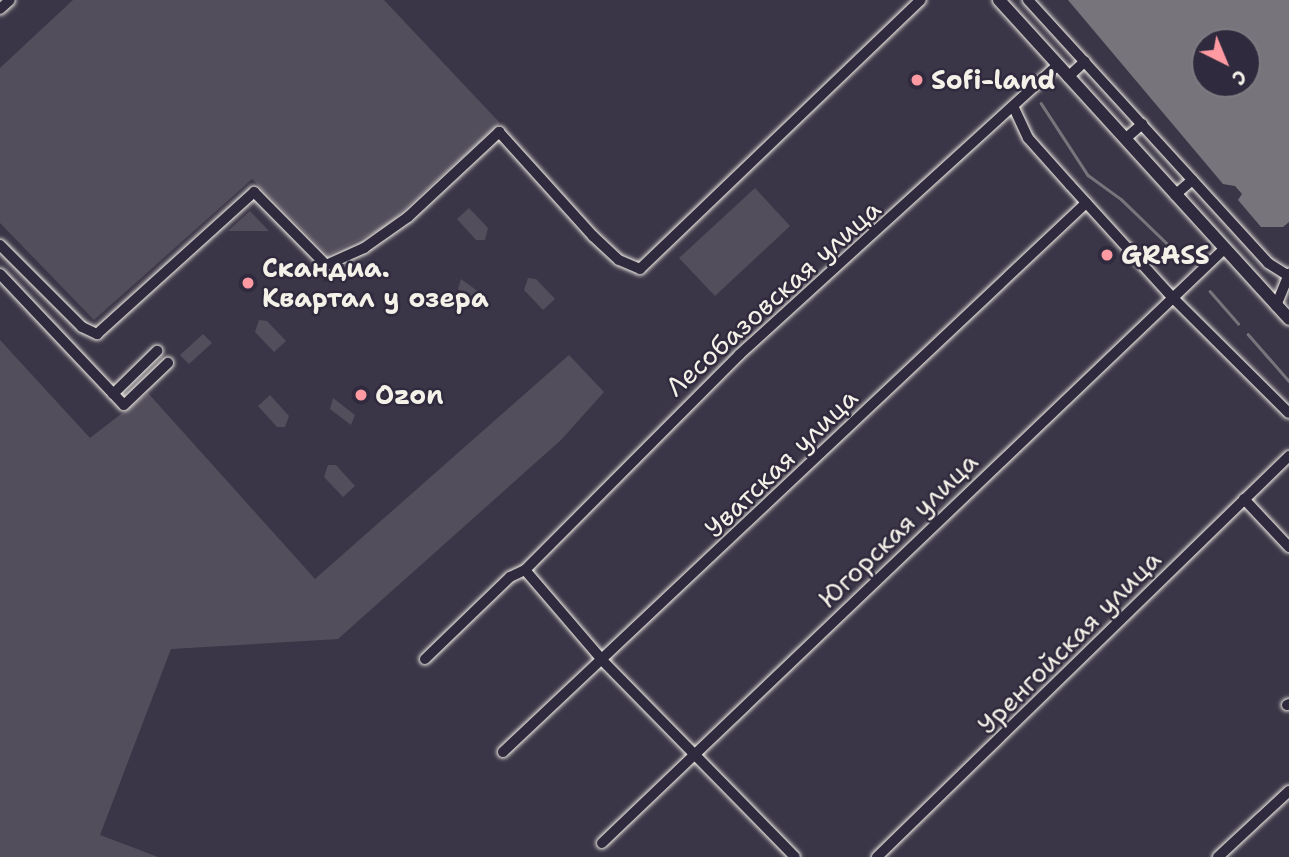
<!DOCTYPE html>
<html>
<head>
<meta charset="utf-8">
<style>
  body { margin:0 }
  #map { position:relative; width:1289px; height:857px; overflow:hidden; background:#3b3647; font-family:"Shantell Sans",sans-serif }
  div>[style] { position:absolute }
  .green>* { inset:0; background:#534e5c }
  .water>* { inset:0; background:#78747b }
  .stream>* { height:2.5px; margin:-1.25px; padding:0 1.25px; transform-origin:1.25px; border-radius:1.25px; background:#78747b }
  .roads { filter:drop-shadow(0 0 2px #f4f1e8) drop-shadow(0 0 2px #f4f1e8) }
  .minor>* { height:10px; margin:-5px; padding:0 5px; transform-origin:5px; border-radius:5px; background:#2f2a3d }
  .major>* { height:12px; margin:-6px; padding:0 6px; transform-origin:6px; border-radius:6px; background:#2f2a3d }
  .dots>* { width:19px; height:19px; translate:-50% -50%; box-sizing:border-box; border:4px solid #2f2a3d; border-radius:50% }
  span { translate:-50% -50%; white-space:nowrap; text-align:center; line-height:1.15; -webkit-text-stroke:5px #2f2a3d; paint-order:stroke }
  .poi-label { font-size:26px; color:#f4f1e8; font-weight:700 }
  .left { translate:0 -50%; text-align:left }
  .street-label { font-size:26px; color:#f4f1e8 }
  .north { position:absolute; left:1191px; top:28px; width:70px; height:70px; box-sizing:border-box; background:#2f2a3d; border:2px solid #7e7a81; border-radius:50%; rotate:137deg; font-size:19px; font-weight:700; line-height:28px; text-align:center; color:#f4f1e8 }
  .north::after { content:''; display:block; margin:auto; width:24px; height:32px; background:#ff9aa2; clip-path:polygon(50% 0,100% 100%,50% 72%,0 100%) }
</style>
</head>
<body>
<div id="map">
  <div class="green">
    <div style="clip-path:polygon(73px 0,384px 0,500px 123px,384px 228px,328px 255px,252px 179px,94px 320px,0 223px,0 68px)"></div>
    <div style="clip-path:polygon(755px 188px,790px 226px,715px 296px,679px 258px)"></div>
    <div style="clip-path:polygon(469px 208px,488px 228px,485px 240px,476px 240px,457px 219px)"></div>
    <div style="clip-path:polygon(250px 211px,269px 231px,228px 231px)"></div>
    <div style="clip-path:polygon(528px 278px,536px 279px,555px 299px,543px 310px,524px 290px)"></div>
    <div style="clip-path:polygon(461px 279px,483px 295px,479px 306px,458px 289px)"></div>
    <div style="clip-path:polygon(259px 320px,267px 321px,286px 341px,274px 352px,255px 332px)"></div>
    <div style="clip-path:polygon(203px 334px,212px 343px,189px 364px,180px 355px)"></div>
    <div style="clip-path:polygon(0 340px,90px 438px,148px 393px,315px 579px,569px 355px,604px 392px,561px 440px,338px 639px,171px 649px,100px 835px,158px 857px,0 857px)"></div>
    <div style="clip-path:polygon(270px 395px,289px 416px,285px 427px,277px 427px,258px 406px)"></div>
    <div style="clip-path:polygon(333px 398px,355px 415px,351px 425px,330px 409px)"></div>
    <div style="clip-path:polygon(328px 465px,336px 465px,355px 486px,343px 497px,324px 477px)"></div>
  </div>
  <div class="water">
    <div style="clip-path:polygon(evenodd,1068px 0,1289px 0,1289px 222px,1283px 227px,1261px 227px,1238px 200px,1242px 194px,1235px 186px,1223px 184px,1068px 0,1205px 42px,1247px 42px,1247px 84px,1205px 84px,1205px 42px)"></div>
  </div>
  <div class="stream">
    <div style="left:1041px;top:103px;width:86px;rotate:56.9deg"></div>
    <div style="left:1088px;top:175px;width:41px;rotate:36deg"></div>
    <div style="left:1121px;top:199px;width:82px;rotate:44deg"></div>
    <div style="left:1210px;top:291px;width:43px;rotate:48.8deg"></div>
    <div style="left:1248px;top:334px;width:62px;rotate:48.9deg"></div>
  </div>
  <div class="roads">
    <div class="minor">
      <div style="left:1028px;top:0;width:356px;rotate:47.6deg"></div>
      <div style="left:1268px;top:263px;width:22px;rotate:32deg"></div>
      <div style="left:0;top:9px;width:13px;rotate:-42deg"></div>
      <div style="left:1068px;top:77px;width:23px;rotate:-43deg"></div>
      <div style="left:1014px;top:108px;width:33px;rotate:65deg"></div>
      <div style="left:1028px;top:138px;width:63px;rotate:48.2deg"></div>
      <div style="left:1070px;top:185px;width:153px;rotate:47.7deg"></div>
      <div style="left:1173px;top:298px;width:163px;rotate:44.8deg"></div>
      <div style="left:1125px;top:139px;width:23px;rotate:-41deg"></div>
      <div style="left:1175px;top:195px;width:23px;rotate:-41deg"></div>
      <div style="left:0;top:245px;width:116px;rotate:45deg"></div>
      <div style="left:82px;top:327px;width:17px;rotate:25deg"></div>
      <div style="left:97px;top:334px;width:212px;rotate:-42.1deg"></div>
      <div style="left:254px;top:192px;width:103px;rotate:45.4deg"></div>
      <div style="left:326px;top:265px;width:42px;rotate:-24.1deg"></div>
      <div style="left:364px;top:248px;width:54px;rotate:-35.2deg"></div>
      <div style="left:408px;top:217px;width:125px;rotate:-43deg"></div>
      <div style="left:499px;top:132px;width:140px;rotate:47.9deg"></div>
      <div style="left:593px;top:236px;width:35px;rotate:43deg"></div>
      <div style="left:619px;top:260px;width:23px;rotate:23deg"></div>
      <div style="left:640px;top:269px;width:389px;rotate:-43.8deg"></div>
      <div style="left:0;top:274px;width:180px;rotate:46.6deg"></div>
      <div style="left:124px;top:405px;width:61px;rotate:-43.7deg"></div>
      <div style="left:1276px;top:306px;width:35px;rotate:-68deg"></div>
      <div style="left:113px;top:394px;width:62px;rotate:-44.3deg"></div>
      <div style="left:1244px;top:499px;width:66px;rotate:46.8deg"></div>
      <div style="left:525px;top:570px;width:120px;rotate:49.4deg"></div>
      <div style="left:603px;top:661px;width:274px;rotate:45.6deg"></div>
      <div style="left:425px;top:659px;width:118px;rotate:-44deg"></div>
      <div style="left:510px;top:577px;width:17px;rotate:-25deg"></div>
      <div style="left:525px;top:570px;width:303px;rotate:-45.1deg"></div>
      <div style="left:739px;top:355px;width:431px;rotate:-42.3deg"></div>
      <div style="left:1287px;top:705px;width:2px;rotate:-27deg"></div>
      <div style="left:503px;top:752px;width:801px;rotate:-43.28deg"></div>
      <div style="left:602px;top:843px;width:860px;rotate:-43.68deg"></div>
      <div style="left:877px;top:857px;width:575px;rotate:-44.22deg"></div>
      <div style="left:1218px;top:857px;width:97px;rotate:-42.9deg"></div>
    </div>
    <div class="major">
      <div style="left:999px;top:0;width:431px;rotate:47.7deg"></div>
    </div>
  </div>
  <div class="dots">
    <div style="left:917px;top:80px;background:#ff9aa2"></div>
    <div style="left:1107px;top:255px;background:#ff9aa2"></div>
    <div style="left:248px;top:283px;background:#ff9aa2"></div>
    <div style="left:361px;top:395px;background:#ff9aa2"></div>
  </div>
  <div class="poi-label">
    <span class="left" style="left:931px;top:80px">Sofi-land</span>
    <span class="left" style="left:1121px;top:255px">GRASS</span>
    <span class="left" style="left:262px;top:283px">Скандиа.<br>Квартал у озера</span>
    <span class="left" style="left:375px;top:395px">Ozon</span>
  </div>
  <div class="street-label">
    <span style="left:773px;top:298px;rotate:-42deg">Лесобазовская улица</span>
    <span style="left:781px;top:463px;rotate:-44deg">Уватская улица</span>
    <span style="left:898px;top:530px;rotate:-44deg">Югорская улица</span>
    <span style="left:1069px;top:642px;rotate:-45deg">Уренгойская улица</span>
  </div>
  <div class="north">С</div>
</div>
</body>
</html>
